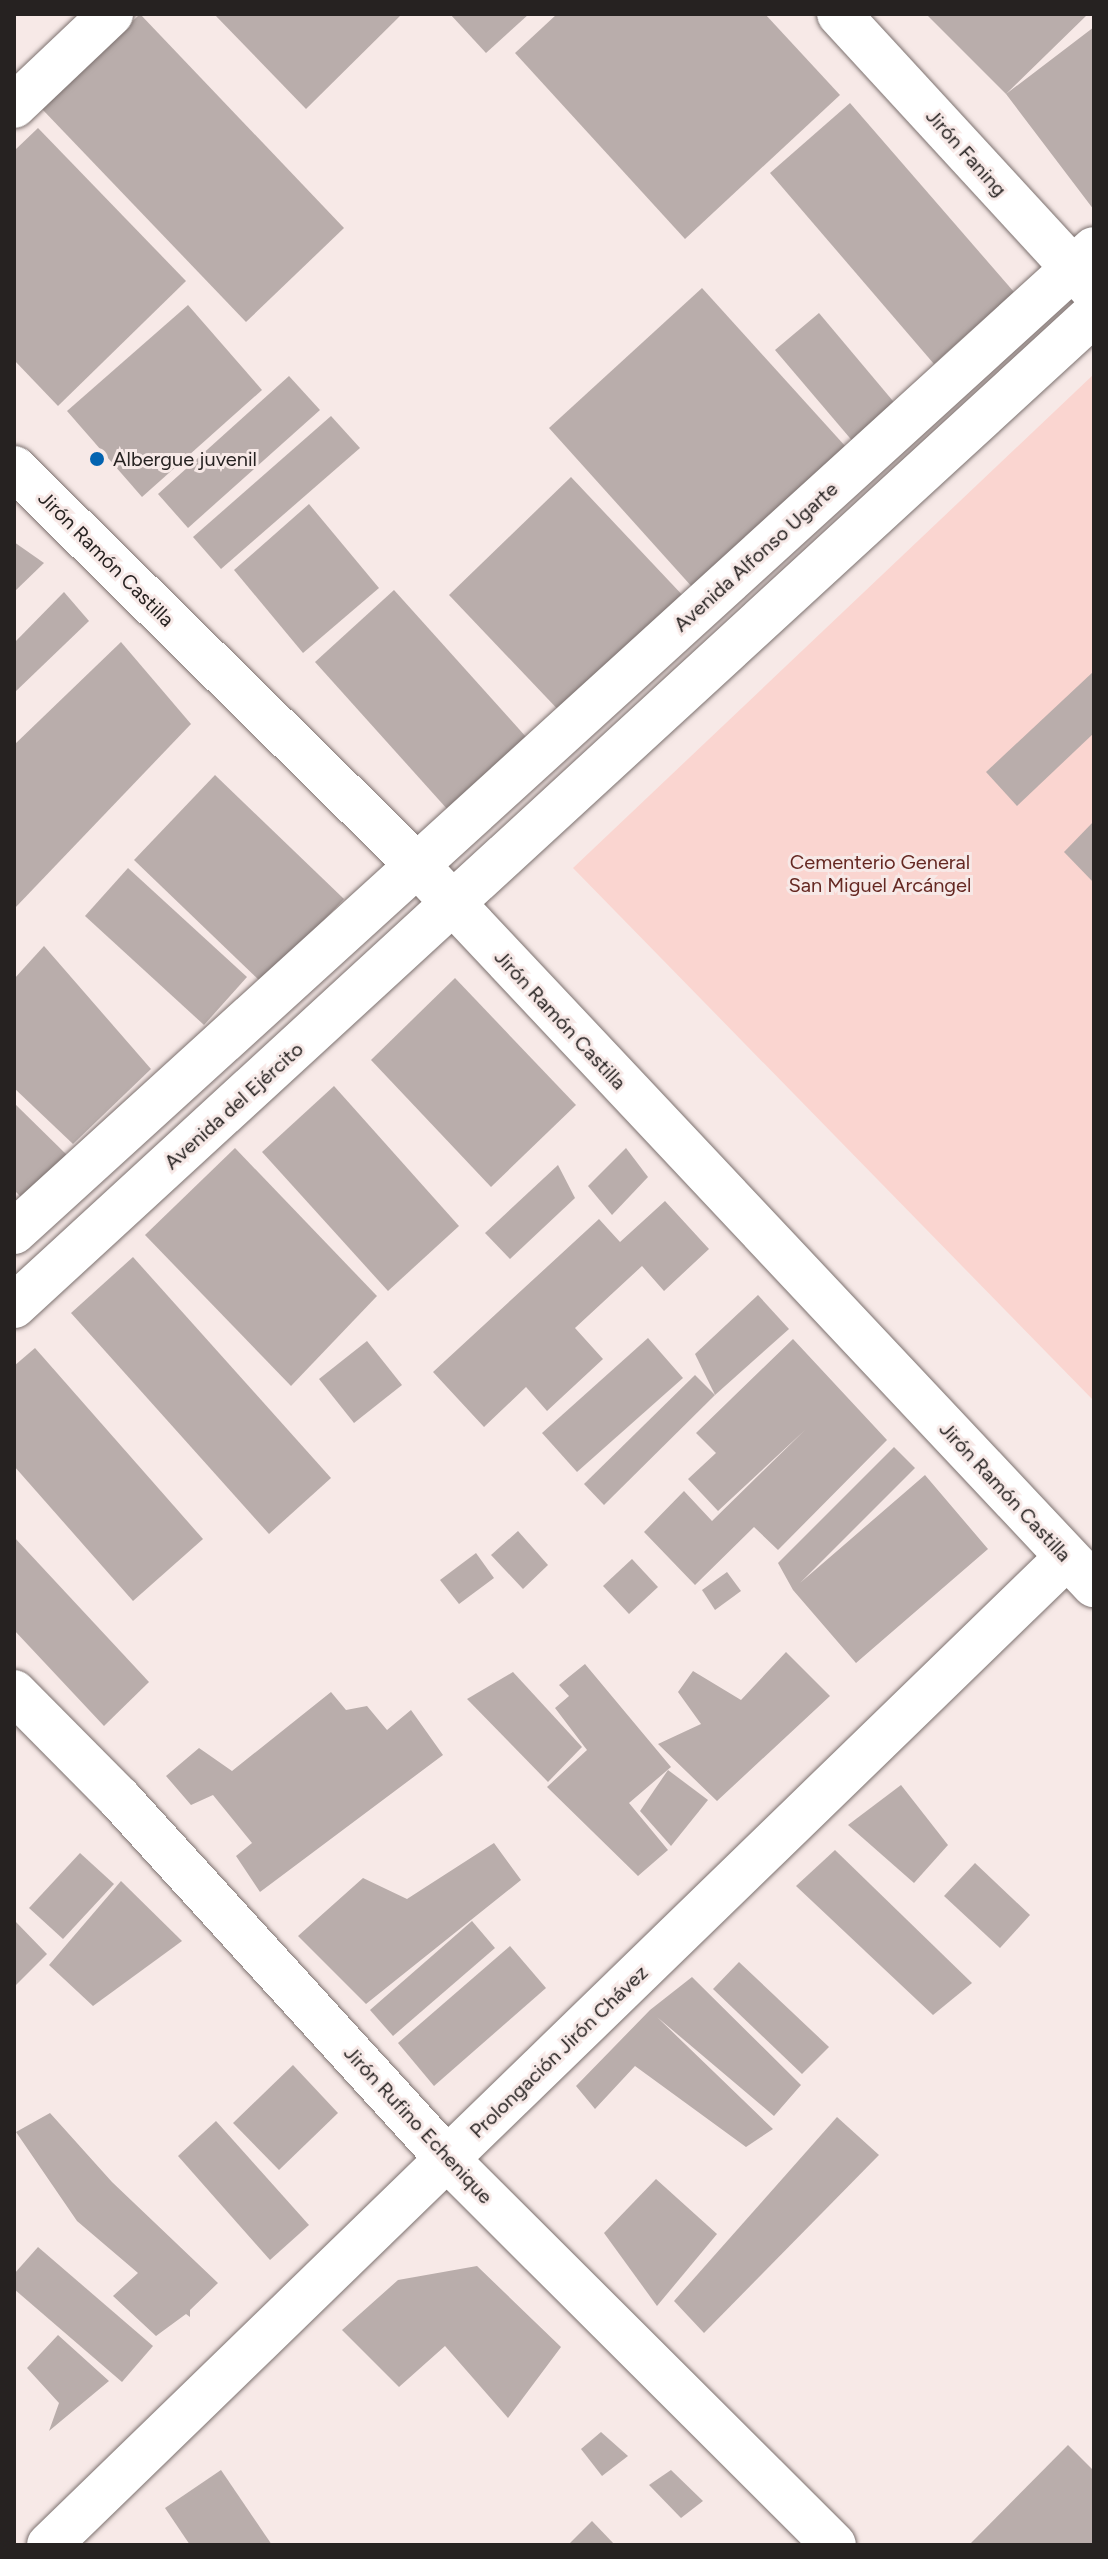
<!DOCTYPE html>
<html>
<head>
<meta charset="utf-8">
<style>
  body { margin:0 }
  #map { position:relative; width:1108px; height:2559px; overflow:hidden; background:#f7e9e7; font-family:Figtree,sans-serif }
  div>[style] { position:absolute }
  .green>* { inset:0; background:#fad5d0 }
  .building>* { inset:0; background:#b9adab }
  .roads { filter:drop-shadow(0 0 2px #7c716f) drop-shadow(0 0 2px #7c716f) }
  .minor>* { height:44px; margin:-22px; padding:0 22px; transform-origin:22px; border-radius:22px; background:#fff }
  .secondary>* { height:44px; margin:-22px; padding:0 22px; transform-origin:22px; border-radius:22px; background:#fff }
  .dots>* { width:22px; height:22px; translate:-50% -50%; box-sizing:border-box; border:4px solid #f7e9e7; border-radius:50% }
  span { translate:-50% -50%; white-space:nowrap; text-align:center; line-height:1.15; -webkit-text-stroke:6px #f7e9e7; paint-order:stroke }
  .street-label { font-size:20px; color:#262221 }
  .poi-label { font-size:20px; color:#262221 }
  .left { translate:0 -50%; text-align:left }
  .park-label { font-size:20px; color:#652822 }
  .frame { position:absolute; inset:0; border:16px solid #262221; pointer-events:none }
</style>
</head>
<body>
<div id="map">
  <div class="green">
    <div style="clip-path:polygon(1094px 374px,1094px 1401px,573px 868px)"></div>
  </div>
  <div class="building">
    <div style="clip-path:polygon(140px 14px,344px 228px,246px 322px,42px 109px)"></div>
    <div style="clip-path:polygon(214px 14px,402px 14px,306px 109px)"></div>
    <div style="clip-path:polygon(450px 14px,529px 14px,486px 53px)"></div>
    <div style="clip-path:polygon(557px 14px,765px 14px,840px 95px,685px 239px,515px 53px)"></div>
    <div style="clip-path:polygon(926px 14px,1088px 14px,1006px 94px,1094px 27px,1094px 210px,1006px 94px)"></div>
    <div style="clip-path:polygon(850px 103px,1014px 292px,934px 364px,770px 173px)"></div>
    <div style="clip-path:polygon(38px 128px,186px 281px,58px 406px,14px 360px,14px 151px)"></div>
    <div style="clip-path:polygon(702px 288px,846px 447px,693px 588px,549px 428px)"></div>
    <div style="clip-path:polygon(188px 305px,262px 390px,142px 497px,67px 411px)"></div>
    <div style="clip-path:polygon(819px 313px,898px 407px,855px 444px,775px 350px)"></div>
    <div style="clip-path:polygon(289px 376px,320px 410px,188px 528px,158px 494px)"></div>
    <div style="clip-path:polygon(331px 416px,360px 448px,221px 569px,193px 537px)"></div>
    <div style="clip-path:polygon(571px 477px,687px 600px,565px 717px,449px 595px)"></div>
    <div style="clip-path:polygon(309px 504px,379px 588px,303px 653px,234px 570px)"></div>
    <div style="clip-path:polygon(14px 542px,44px 563px,14px 592px)"></div>
    <div style="clip-path:polygon(394px 590px,527px 738px,448px 810px,315px 662px)"></div>
    <div style="clip-path:polygon(64px 592px,89px 621px,14px 693px,14px 643px)"></div>
    <div style="clip-path:polygon(121px 642px,191px 724px,14px 909px,14px 745px)"></div>
    <div style="clip-path:polygon(1094px 671px,1094px 733px,1017px 806px,986px 772px)"></div>
    <div style="clip-path:polygon(215px 775px,344px 899px,263px 984px,134px 860px)"></div>
    <div style="clip-path:polygon(1094px 821px,1094px 883px,1064px 852px)"></div>
    <div style="clip-path:polygon(128px 868px,247px 977px,204px 1025px,85px 916px)"></div>
    <div style="clip-path:polygon(44px 946px,151px 1069px,73px 1144px,14px 1088px,14px 979px)"></div>
    <div style="clip-path:polygon(455px 978px,576px 1105px,491px 1187px,371px 1060px)"></div>
    <div style="clip-path:polygon(334px 1086px,459px 1226px,388px 1291px,262px 1152px)"></div>
    <div style="clip-path:polygon(14px 1103px,70px 1158px,26px 1202px,14px 1190px)"></div>
    <div style="clip-path:polygon(235px 1148px,377px 1296px,291px 1386px,145px 1235px)"></div>
    <div style="clip-path:polygon(626px 1148px,648px 1177px,612px 1215px,588px 1186px)"></div>
    <div style="clip-path:polygon(558px 1165px,575px 1198px,510px 1259px,485px 1233px)"></div>
    <div style="clip-path:polygon(665px 1201px,709px 1249px,664px 1291px,642px 1266px,575px 1328px,603px 1359px,547px 1411px,526px 1387px,484px 1427px,433px 1372px,599px 1219px,620px 1242px)"></div>
    <div style="clip-path:polygon(133px 1257px,331px 1478px,269px 1534px,71px 1313px)"></div>
    <div style="clip-path:polygon(758px 1295px,789px 1329px,715px 1395px,695px 1354px)"></div>
    <div style="clip-path:polygon(648px 1338px,683px 1378px,577px 1472px,542px 1433px)"></div>
    <div style="clip-path:polygon(793px 1339px,887px 1440px,778px 1550px,754px 1527px,695px 1585px,644px 1532px,684px 1491px,712px 1521px,805px 1430px,718px 1511px,688px 1479px,716px 1453px,696px 1433px)"></div>
    <div style="clip-path:polygon(367px 1341px,402px 1385px,354px 1423px,319px 1379px)"></div>
    <div style="clip-path:polygon(35px 1348px,203px 1539px,133px 1601px,14px 1466px,14px 1366px)"></div>
    <div style="clip-path:polygon(695px 1375px,715px 1395px,604px 1505px,584px 1484px)"></div>
    <div style="clip-path:polygon(894px 1447px,915px 1468px,800px 1583px,925px 1475px,988px 1549px,856px 1663px,793px 1590px,778px 1563px)"></div>
    <div style="clip-path:polygon(518px 1531px,548px 1565px,523px 1589px,491px 1555px)"></div>
    <div style="clip-path:polygon(14px 1537px,149px 1682px,104px 1726px,14px 1630px)"></div>
    <div style="clip-path:polygon(476px 1553px,494px 1578px,459px 1604px,440px 1580px)"></div>
    <div style="clip-path:polygon(632px 1559px,658px 1587px,629px 1614px,603px 1586px)"></div>
    <div style="clip-path:polygon(727px 1572px,741px 1591px,715px 1610px,702px 1590px)"></div>
    <div style="clip-path:polygon(786px 1652px,830px 1696px,717px 1801px,658px 1744px,701px 1724px,678px 1692px,693px 1671px,741px 1700px)"></div>
    <div style="clip-path:polygon(585px 1664px,671px 1767px,629px 1803px,668px 1850px,638px 1876px,547px 1787px,587px 1750px,555px 1708px,569px 1696px,559px 1685px)"></div>
    <div style="clip-path:polygon(513px 1672px,582px 1747px,548px 1782px,467px 1699px)"></div>
    <div style="clip-path:polygon(331px 1692px,346px 1710px,367px 1706px,387px 1730px,411px 1710px,443px 1755px,260px 1892px,236px 1856px,252px 1843px,213px 1795px,191px 1805px,166px 1776px,199px 1748px,232px 1771px)"></div>
    <div style="clip-path:polygon(668px 1770px,708px 1800px,671px 1846px,640px 1811px)"></div>
    <div style="clip-path:polygon(901px 1785px,948px 1845px,914px 1883px,848px 1825px)"></div>
    <div style="clip-path:polygon(494px 1843px,521px 1880px,366px 2004px,298px 1936px,363px 1878px,407px 1899px)"></div>
    <div style="clip-path:polygon(835px 1850px,972px 1983px,933px 2015px,796px 1886px)"></div>
    <div style="clip-path:polygon(80px 1853px,114px 1884px,63px 1939px,29px 1908px)"></div>
    <div style="clip-path:polygon(975px 1863px,1030px 1915px,1000px 1948px,944px 1896px)"></div>
    <div style="clip-path:polygon(121px 1881px,182px 1941px,93px 2006px,49px 1965px)"></div>
    <div style="clip-path:polygon(14px 1920px,47px 1954px,14px 1987px)"></div>
    <div style="clip-path:polygon(472px 1921px,495px 1948px,393px 2036px,370px 2010px)"></div>
    <div style="clip-path:polygon(510px 1946px,546px 1988px,434px 2086px,398px 2043px)"></div>
    <div style="clip-path:polygon(739px 1962px,829px 2047px,802px 2074px,713px 1989px)"></div>
    <div style="clip-path:polygon(692px 1977px,801px 2085px,774px 2116px,657px 2017px,773px 2129px,746px 2147px,635px 2066px,595px 2109px,576px 2086px,650px 2010px)"></div>
    <div style="clip-path:polygon(293px 2065px,338px 2113px,279px 2170px,233px 2123px)"></div>
    <div style="clip-path:polygon(50px 2113px,112px 2182px,218px 2283px,190px 2310px,190px 2317px,186px 2314px,156px 2336px,113px 2296px,138px 2273px,77px 2221px,16px 2132px)"></div>
    <div style="clip-path:polygon(837px 2117px,879px 2155px,704px 2333px,674px 2301px)"></div>
    <div style="clip-path:polygon(216px 2121px,309px 2225px,270px 2260px,178px 2156px)"></div>
    <div style="clip-path:polygon(656px 2179px,717px 2234px,657px 2306px,604px 2233px)"></div>
    <div style="clip-path:polygon(38px 2247px,153px 2346px,122px 2382px,14px 2289px,14px 2274px)"></div>
    <div style="clip-path:polygon(477px 2266px,561px 2347px,508px 2418px,445px 2346px,399px 2387px,342px 2330px,398px 2280px)"></div>
    <div style="clip-path:polygon(58px 2335px,109px 2381px,49px 2431px,59px 2403px,27px 2368px)"></div>
    <div style="clip-path:polygon(601px 2432px,628px 2456px,602px 2476px,581px 2449px)"></div>
    <div style="clip-path:polygon(1068px 2445px,1094px 2471px,1094px 2545px,969px 2545px)"></div>
    <div style="clip-path:polygon(221px 2470px,272px 2545px,190px 2545px,165px 2508px)"></div>
    <div style="clip-path:polygon(671px 2470px,703px 2501px,681px 2518px,649px 2485px)"></div>
    <div style="clip-path:polygon(592px 2521px,615px 2545px,568px 2545px)"></div>
  </div>
  <div class="roads">
    <div class="minor">
      <div style="left:839px;top:14px;width:377px;rotate:47.4deg"></div>
      <div style="left:14px;top:106px;width:134px;rotate:-43.5deg"></div>
      <div style="left:14px;top:468px;width:567px;rotate:44.57deg"></div>
      <div style="left:418px;top:866px;width:987px;rotate:46.77deg"></div>
      <div style="left:14px;top:1692px;width:149px;rotate:45.3deg"></div>
      <div style="left:119px;top:1798px;width:489px;rotate:47.7deg"></div>
      <div style="left:448px;top:2160px;width:545px;rotate:44.93deg"></div>
      <div style="left:49px;top:2545px;width:1417px;rotate:-44.14deg"></div>
    </div>
    <div class="secondary">
      <div style="left:14px;top:1232px;width:1460px;rotate:-42.31deg"></div>
      <div style="left:14px;top:1306px;width:1466px;rotate:-42.57deg"></div>
    </div>
  </div>
  <div class="dots">
    <div style="left:97px;top:459px;background:#0363b0"></div>
  </div>
  <div class="street-label">
    <span style="left:966px;top:153px;rotate:48deg">Jirón Faning</span>
    <span style="left:756px;top:557px;rotate:-42deg">Avenida Alfonso Ugarte</span>
    <span style="left:106px;top:559px;rotate:45deg">Jirón Ramón Castilla</span>
    <span style="left:560px;top:1020px;rotate:47deg">Jirón Ramón Castilla</span>
    <span style="left:234px;top:1106px;rotate:-42deg">Avenida del Ejército</span>
    <span style="left:1005px;top:1492px;rotate:47deg">Jirón Ramón Castilla</span>
    <span style="left:559px;top:2052px;rotate:-44deg">Prolongación Jirón Chávez</span>
    <span style="left:418px;top:2125px;rotate:47deg">Jirón Rufino Echenique</span>
  </div>
  <div class="poi-label">
    <span class="left" style="left:113px;top:459px">Albergue juvenil</span>
  </div>
  <div class="park-label">
    <span style="left:880px;top:874px">Cementerio General<br>San Miguel Arcángel</span>
  </div>
  <div class="frame"></div>
</div>
</body>
</html>
